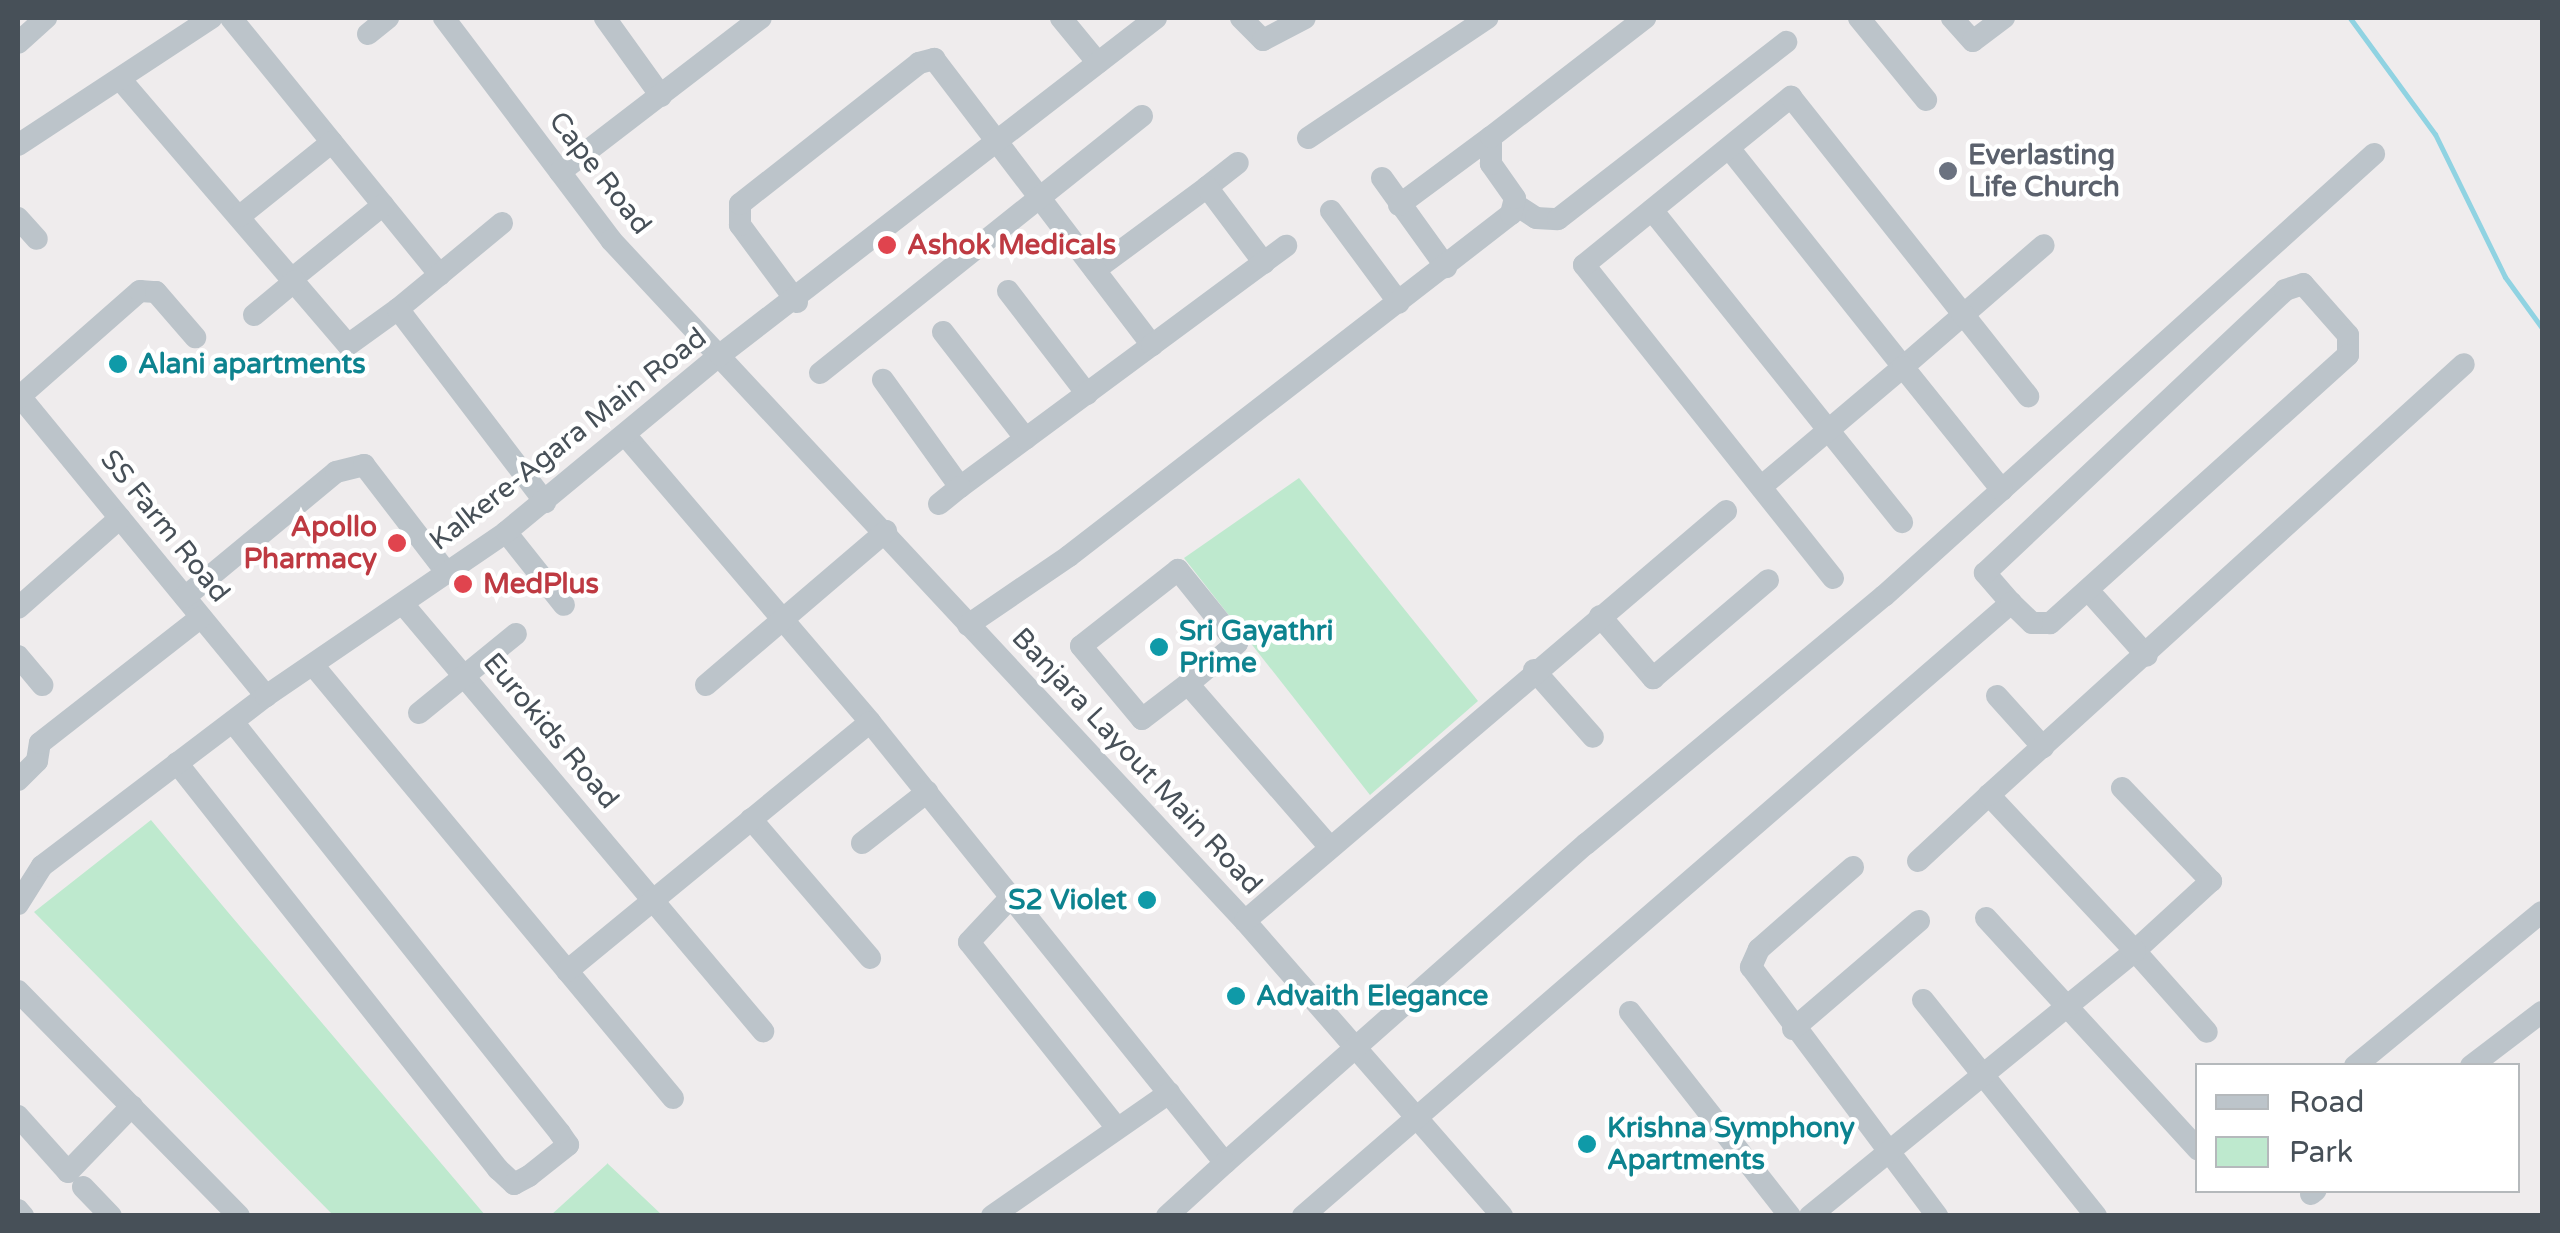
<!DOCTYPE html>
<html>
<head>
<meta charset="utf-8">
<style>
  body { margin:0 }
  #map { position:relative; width:2560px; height:1233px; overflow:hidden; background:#efeced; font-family:"Varela Round",sans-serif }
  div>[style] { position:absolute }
  .green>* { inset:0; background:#bee9ce }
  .stream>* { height:5px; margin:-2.5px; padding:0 2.5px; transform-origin:2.5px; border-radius:2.5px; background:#90d3e2 }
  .minor>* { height:22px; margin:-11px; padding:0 11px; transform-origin:11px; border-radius:11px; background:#bcc4ca }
  .dots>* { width:28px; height:28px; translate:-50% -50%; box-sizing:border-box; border:5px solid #fff; border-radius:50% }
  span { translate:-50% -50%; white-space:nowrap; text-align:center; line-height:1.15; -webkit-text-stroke:9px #fff; paint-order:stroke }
  .worship-label { font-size:28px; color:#5b616d; font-weight:700 }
  .left { translate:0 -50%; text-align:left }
  .street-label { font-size:28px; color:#475058 }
  .health-label { font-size:28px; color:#be3a42; font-weight:700 }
  .right { translate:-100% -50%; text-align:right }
  .culture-label { font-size:28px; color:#0d838f; font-weight:700 }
  .frame { position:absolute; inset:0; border:20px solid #475058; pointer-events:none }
  .legend { position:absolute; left:2195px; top:1063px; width:325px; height:130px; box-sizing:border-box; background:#fff; border:2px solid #b5b9bc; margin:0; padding:12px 18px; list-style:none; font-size:30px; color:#475058 }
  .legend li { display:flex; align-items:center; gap:20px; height:50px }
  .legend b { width:50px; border:2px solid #b5b9bc }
</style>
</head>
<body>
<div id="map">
  <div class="green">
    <div style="clip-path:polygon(1299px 478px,1478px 701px,1370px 795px,1184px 558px)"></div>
    <div style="clip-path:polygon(151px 820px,227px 911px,485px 1215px,333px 1215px,34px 912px)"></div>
    <div style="clip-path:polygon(607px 1163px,662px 1215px,551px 1215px,607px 1164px)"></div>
  </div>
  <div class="stream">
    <div style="left:2350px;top:18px;width:144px;rotate:53.8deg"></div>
    <div style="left:2435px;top:134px;width:159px;rotate:63.9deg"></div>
    <div style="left:2505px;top:277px;width:63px;rotate:54deg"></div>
  </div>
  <div class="minor">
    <div style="left:231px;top:18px;width:331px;rotate:50.9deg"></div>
    <div style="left:444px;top:18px;width:278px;rotate:53deg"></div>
    <div style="left:611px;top:240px;width:930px;rotate:47.05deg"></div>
    <div style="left:1245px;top:921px;width:391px;rotate:48.9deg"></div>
    <div style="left:605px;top:18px;width:96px;rotate:54.3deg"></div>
    <div style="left:1061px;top:18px;width:58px;rotate:50.6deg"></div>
    <div style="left:1241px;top:18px;width:31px;rotate:45deg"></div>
    <div style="left:1263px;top:40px;width:47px;rotate:-27.6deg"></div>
    <div style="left:1859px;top:18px;width:106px;rotate:50.7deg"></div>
    <div style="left:1952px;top:18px;width:31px;rotate:48deg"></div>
    <div style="left:1973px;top:41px;width:39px;rotate:-37deg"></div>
    <div style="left:368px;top:34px;width:26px;rotate:-39deg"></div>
    <div style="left:18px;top:43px;width:38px;rotate:-42deg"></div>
    <div style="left:120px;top:79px;width:350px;rotate:49.4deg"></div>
    <div style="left:348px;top:345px;width:62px;rotate:-35.8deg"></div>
    <div style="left:1308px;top:138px;width:216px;rotate:-33.8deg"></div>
    <div style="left:18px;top:145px;width:231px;rotate:-33.3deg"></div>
    <div style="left:1729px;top:148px;width:280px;rotate:51.5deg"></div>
    <div style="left:1903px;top:367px;width:186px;rotate:-40.9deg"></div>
    <div style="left:560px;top:172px;width:253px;rotate:-37.5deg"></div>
    <div style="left:1382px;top:178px;width:110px;rotate:54.3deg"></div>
    <div style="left:1207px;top:187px;width:39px;rotate:-38deg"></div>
    <div style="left:1399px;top:205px;width:114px;rotate:-36.5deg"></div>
    <div style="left:1516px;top:205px;width:24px;rotate:33deg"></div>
    <div style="left:1536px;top:218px;width:22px;rotate:3deg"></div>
    <div style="left:1558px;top:219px;width:289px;rotate:-37.8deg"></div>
    <div style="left:1652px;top:210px;width:400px;rotate:51.3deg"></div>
    <div style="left:1331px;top:211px;width:114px;rotate:53.5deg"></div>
    <div style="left:240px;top:216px;width:118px;rotate:-38.8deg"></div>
    <div style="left:18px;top:218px;width:28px;rotate:48deg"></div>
    <div style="left:502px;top:223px;width:135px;rotate:140.4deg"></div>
    <div style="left:398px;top:309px;width:243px;rotate:52.7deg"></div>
    <div style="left:1095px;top:270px;width:139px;rotate:-36.5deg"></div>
    <div style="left:1207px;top:187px;width:95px;rotate:53.1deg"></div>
    <div style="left:293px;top:278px;width:116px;rotate:-39deg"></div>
    <div style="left:1008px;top:291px;width:130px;rotate:52.5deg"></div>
    <div style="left:797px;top:302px;width:96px;rotate:-126.5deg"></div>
    <div style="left:740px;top:225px;width:21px;rotate:-90deg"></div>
    <div style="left:740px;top:204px;width:228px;rotate:-38.2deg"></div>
    <div style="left:919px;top:63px;width:16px;rotate:-15deg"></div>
    <div style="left:934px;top:59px;width:360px;rotate:52.7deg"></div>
    <div style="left:1152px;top:345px;width:239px;rotate:143.5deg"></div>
    <div style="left:960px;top:487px;width:132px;rotate:-125.7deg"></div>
    <div style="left:254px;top:315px;width:53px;rotate:-39.7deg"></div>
    <div style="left:943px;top:332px;width:135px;rotate:52.2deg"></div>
    <div style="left:1152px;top:345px;width:167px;rotate:-36.5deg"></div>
    <div style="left:820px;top:373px;width:412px;rotate:-38.6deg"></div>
    <div style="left:18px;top:394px;width:391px;rotate:50.6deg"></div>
    <div style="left:18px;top:398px;width:162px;rotate:-41.3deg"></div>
    <div style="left:140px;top:291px;width:16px;rotate:4deg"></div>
    <div style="left:156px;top:292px;width:60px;rotate:49.1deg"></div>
    <div style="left:626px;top:436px;width:376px;rotate:49.5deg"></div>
    <div style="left:870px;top:722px;width:566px;rotate:51.17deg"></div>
    <div style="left:1225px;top:1163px;width:482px;rotate:-41.5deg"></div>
    <div style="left:1586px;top:844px;width:388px;rotate:-39.8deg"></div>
    <div style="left:1884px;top:596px;width:660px;rotate:-42.05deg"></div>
    <div style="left:1761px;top:487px;width:186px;rotate:-40.2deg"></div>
    <div style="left:1903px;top:367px;width:158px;rotate:51.2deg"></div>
    <div style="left:939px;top:504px;width:27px;rotate:-39deg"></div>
    <div style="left:506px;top:532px;width:93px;rotate:51.5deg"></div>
    <div style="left:1833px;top:578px;width:400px;rotate:-128.5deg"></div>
    <div style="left:1584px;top:265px;width:267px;rotate:-39.1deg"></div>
    <div style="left:1791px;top:97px;width:382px;rotate:51.6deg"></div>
    <div style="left:185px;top:597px;width:196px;rotate:-39.6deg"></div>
    <div style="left:336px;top:472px;width:29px;rotate:-14deg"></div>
    <div style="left:364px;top:465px;width:136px;rotate:52.5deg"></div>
    <div style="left:2096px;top:599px;width:76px;rotate:48.2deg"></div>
    <div style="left:403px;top:604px;width:559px;rotate:49.87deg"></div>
    <div style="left:18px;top:608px;width:136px;rotate:-41.4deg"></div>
    <div style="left:1600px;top:616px;width:82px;rotate:49.5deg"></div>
    <div style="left:1653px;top:678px;width:151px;rotate:-40.4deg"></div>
    <div style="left:968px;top:625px;width:122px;rotate:-34.3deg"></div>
    <div style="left:1069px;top:556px;width:559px;rotate:-37.73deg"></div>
    <div style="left:1511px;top:214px;width:16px;rotate:-76deg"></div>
    <div style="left:1515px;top:198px;width:42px;rotate:-125.2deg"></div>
    <div style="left:1491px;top:164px;width:27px;rotate:-90deg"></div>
    <div style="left:1491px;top:137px;width:195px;rotate:-37.7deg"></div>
    <div style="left:18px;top:656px;width:38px;rotate:50deg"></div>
    <div style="left:313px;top:665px;width:563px;rotate:50.26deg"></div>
    <div style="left:1534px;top:670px;width:89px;rotate:48.6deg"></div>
    <div style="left:1188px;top:684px;width:64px;rotate:-39.9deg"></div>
    <div style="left:1237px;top:643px;width:94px;rotate:-128.9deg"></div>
    <div style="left:1178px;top:570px;width:123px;rotate:141.9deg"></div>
    <div style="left:1081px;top:646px;width:95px;rotate:50.1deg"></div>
    <div style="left:1142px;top:719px;width:58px;rotate:-37.3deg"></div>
    <div style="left:1188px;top:684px;width:215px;rotate:49deg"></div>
    <div style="left:706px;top:685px;width:237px;rotate:-40.5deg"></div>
    <div style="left:1997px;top:696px;width:69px;rotate:48deg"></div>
    <div style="left:419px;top:713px;width:125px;rotate:-39.2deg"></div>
    <div style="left:177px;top:763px;width:518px;rotate:51.67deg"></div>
    <div style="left:498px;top:1169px;width:22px;rotate:43deg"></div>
    <div style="left:514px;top:1184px;width:17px;rotate:-28deg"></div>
    <div style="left:529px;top:1176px;width:50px;rotate:-38.5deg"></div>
    <div style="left:568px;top:1145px;width:14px;rotate:-124deg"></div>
    <div style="left:560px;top:1133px;width:525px;rotate:-128.51deg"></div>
    <div style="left:18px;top:780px;width:27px;rotate:-45deg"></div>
    <div style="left:37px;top:761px;width:18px;rotate:-81deg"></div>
    <div style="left:40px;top:743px;width:204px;rotate:-38deg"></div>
    <div style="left:2122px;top:788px;width:129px;rotate:46.3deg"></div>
    <div style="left:2211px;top:881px;width:103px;rotate:137.4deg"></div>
    <div style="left:2135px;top:951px;width:108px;rotate:48.4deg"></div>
    <div style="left:751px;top:819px;width:183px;rotate:49.4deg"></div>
    <div style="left:862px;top:843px;width:83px;rotate:-38.1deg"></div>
    <div style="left:1918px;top:861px;width:97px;rotate:-42.9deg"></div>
    <div style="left:1853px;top:867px;width:125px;rotate:138.9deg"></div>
    <div style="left:1759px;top:949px;width:20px;rotate:114deg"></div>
    <div style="left:1751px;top:967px;width:311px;rotate:53.2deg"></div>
    <div style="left:1012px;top:896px;width:63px;rotate:133.1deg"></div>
    <div style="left:969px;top:942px;width:236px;rotate:51.5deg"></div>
    <div style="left:18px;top:904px;width:45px;rotate:-57.7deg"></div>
    <div style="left:42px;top:866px;width:281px;rotate:-37.2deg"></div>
    <div style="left:266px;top:696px;width:291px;rotate:-34.3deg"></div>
    <div style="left:506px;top:532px;width:278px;rotate:-39.6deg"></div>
    <div style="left:720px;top:355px;width:551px;rotate:-37.7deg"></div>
    <div style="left:1986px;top:918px;width:314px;rotate:47.5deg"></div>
    <div style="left:1245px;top:921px;width:632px;rotate:-40.44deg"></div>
    <div style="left:567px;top:971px;width:392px;rotate:-39.4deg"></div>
    <div style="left:18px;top:991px;width:315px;rotate:45.5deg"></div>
    <div style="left:1923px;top:1000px;width:277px;rotate:51.3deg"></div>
    <div style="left:1630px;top:1012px;width:259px;rotate:51.9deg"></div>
    <div style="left:1793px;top:1029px;width:166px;rotate:-40.6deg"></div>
    <div style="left:2355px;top:1066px;width:242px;rotate:-39.5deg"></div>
    <div style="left:2471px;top:1066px;width:89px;rotate:-37.3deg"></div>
    <div style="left:18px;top:1116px;width:75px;rotate:48.2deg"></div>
    <div style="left:68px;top:1172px;width:92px;rotate:-45.9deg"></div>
    <div style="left:83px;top:1187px;width:40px;rotate:46deg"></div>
    <div style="left:2311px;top:1194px;width:6px;rotate:-39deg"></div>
    <div style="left:18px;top:1210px;width:8px;rotate:50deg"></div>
    <div style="left:992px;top:1216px;width:216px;rotate:-34.8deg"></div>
    <div style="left:1167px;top:1216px;width:79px;rotate:-42.4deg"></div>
    <div style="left:1303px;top:1216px;width:937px;rotate:-40.89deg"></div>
    <div style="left:2011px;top:603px;width:40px;rotate:-131deg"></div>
    <div style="left:1985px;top:573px;width:412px;rotate:-43.3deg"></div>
    <div style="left:2285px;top:290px;width:19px;rotate:-18deg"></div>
    <div style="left:2303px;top:284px;width:68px;rotate:48.6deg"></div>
    <div style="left:2348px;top:335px;width:20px;rotate:90deg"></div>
    <div style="left:2348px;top:355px;width:401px;rotate:138deg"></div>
    <div style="left:2050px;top:623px;width:18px;rotate:180deg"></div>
    <div style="left:2032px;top:623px;width:29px;rotate:-136deg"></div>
    <div style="left:1810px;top:1216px;width:419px;rotate:-39.2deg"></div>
    <div style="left:2135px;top:951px;width:214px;rotate:-133.1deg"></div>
    <div style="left:1989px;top:795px;width:641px;rotate:-42.22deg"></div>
  </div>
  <div class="dots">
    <div style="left:1948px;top:171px;background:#6b7280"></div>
    <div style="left:887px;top:245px;background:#e0444e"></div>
    <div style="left:118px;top:364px;background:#0f9aa8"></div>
    <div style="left:397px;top:543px;background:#e0444e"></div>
    <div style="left:463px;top:584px;background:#e0444e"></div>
    <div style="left:1159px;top:647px;background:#0f9aa8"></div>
    <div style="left:1147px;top:900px;background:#0f9aa8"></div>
    <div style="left:1236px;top:996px;background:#0f9aa8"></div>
    <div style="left:1587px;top:1144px;background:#0f9aa8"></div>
  </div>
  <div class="worship-label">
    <span class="left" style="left:1968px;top:171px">Everlasting<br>Life Church</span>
  </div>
  <div class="street-label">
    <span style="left:600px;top:173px;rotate:52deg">Cape Road</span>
    <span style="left:568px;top:439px;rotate:-38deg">Kalkere-Agara Main Road</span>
    <span style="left:165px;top:526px;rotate:51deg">SS Farm Road</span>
    <span style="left:551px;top:731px;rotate:50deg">Eurokids Road</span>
    <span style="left:1137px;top:761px;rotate:47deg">Banjara Layout Main Road</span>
  </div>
  <div class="health-label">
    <span class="left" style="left:907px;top:245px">Ashok Medicals</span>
    <span class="right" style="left:377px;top:543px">Apollo<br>Pharmacy</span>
    <span class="left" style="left:483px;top:584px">MedPlus</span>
  </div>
  <div class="culture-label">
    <span class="left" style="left:138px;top:364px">Alani apartments</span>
    <span class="left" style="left:1179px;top:647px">Sri Gayathri<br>Prime</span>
    <span class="right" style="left:1127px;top:900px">S2 Violet</span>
    <span class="left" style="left:1256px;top:996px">Advaith Elegance</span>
    <span class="left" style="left:1607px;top:1144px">Krishna Symphony<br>Apartments</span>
  </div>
  <div class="frame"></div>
  <ul class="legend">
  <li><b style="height:12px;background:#bcc4ca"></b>Road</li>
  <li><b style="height:28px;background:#bee9ce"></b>Park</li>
  </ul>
</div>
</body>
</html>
